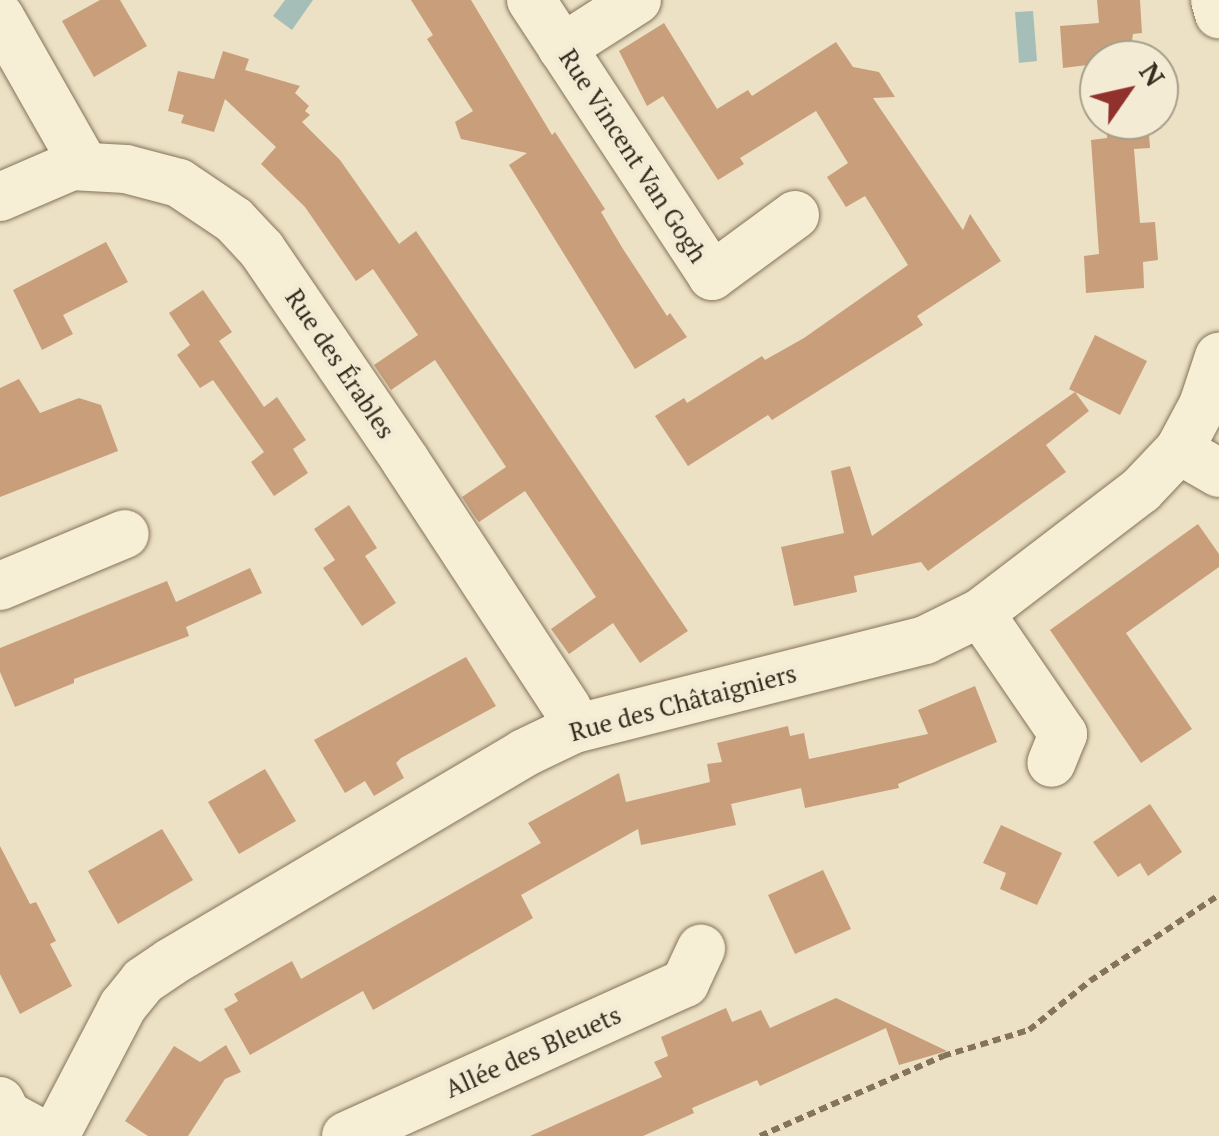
<!DOCTYPE html>
<html>
<head>
<meta charset="utf-8">
<style>
  body { margin:0 }
  #map { position:relative; width:1219px; height:1136px; overflow:hidden; background:#ece1c4; font-family:"PT Serif",serif }
  div>[style] { position:absolute }
  .water>* { inset:0; background:#a5bfb8 }
  .building>* { inset:0; background:#c89e7b }
  .path>* { height:6px; margin-top:-3px; transform-origin:0; background:repeating-linear-gradient(90deg,#85735b 0 8px,transparent 0 13px) }
  .roads { filter:drop-shadow(0 0 2px #85735b) drop-shadow(0 0 2px #85735b) }
  .minor>* { height:48px; margin:-24px; padding:0 24px; transform-origin:24px; border-radius:24px; background:#f7eed6 }
  span { translate:-50% -50%; white-space:nowrap; text-align:center; line-height:1.15; -webkit-text-stroke:9px #f3ebd3; paint-order:stroke }
  .street-label { font-size:25px; color:#362b1e }
  .north { position:absolute; left:1079px; top:40px; width:100px; height:100px; box-sizing:border-box; background:#f3ebd3; border:2px solid #a79e8b; border-radius:50%; rotate:56deg; font-size:28px; font-weight:700; line-height:40px; text-align:center; color:#362b1e }
  .north::after { content:''; display:block; margin:auto; width:35px; height:45px; background:#91312e; clip-path:polygon(50% 0,100% 100%,50% 72%,0 100%) }
</style>
</head>
<body>
<div id="map">
  <div class="water">
    <div style="clip-path:polygon(285px 0,313px 0,292px 30px,273px 16px)"></div>
    <div style="clip-path:polygon(1033px 11px,1037px 61px,1019px 63px,1015px 12px)"></div>
  </div>
  <div class="building">
    <div style="clip-path:polygon(100px 0,120px 0,147px 46px,94px 77px,62px 21px)"></div>
    <div style="clip-path:polygon(411px 0,471px 0,552px 135px,555px 132px,605px 209px,601px 212px,623px 249px,667px 316px,670px 313px,687px 337px,635px 369px,509px 165px,527px 153px,461px 139px,455px 122px,473px 111px,427px 39px,433px 35px)"></div>
    <div style="clip-path:polygon(1097px 0,1140px 0,1142px 33px,1133px 34px,1129px 60px,1063px 68px,1060px 26px,1099px 23px)"></div>
    <div style="clip-path:polygon(664px 23px,717px 109px,748px 90px,752px 96px,836px 42px,853px 67px,879px 72px,895px 97px,873px 98px,963px 230px,970px 214px,1001px 261px,917px 316px,923px 325px,772px 420px,768px 415px,688px 466px,655px 416px,684px 398px,687px 403px,762px 356px,765px 360px,804px 338px,908px 265px,865px 196px,846px 207px,827px 177px,848px 163px,816px 111px,740px 158px,744px 164px,718px 180px,663px 96px,647px 106px,619px 51px)"></div>
    <div style="clip-path:polygon(223px 51px,249px 59px,245px 70px,300px 86px,295px 93px,309px 106px,305px 111px,310px 115px,302px 122px,340px 160px,399px 244px,416px 231px,688px 631px,640px 663px,613px 623px,569px 654px,551px 629px,596px 597px,525px 491px,479px 522px,475px 517px,462px 497px,506px 467px,435px 360px,391px 390px,374px 365px,418px 335px,373px 269px,356px 281px,305px 207px,261px 164px,276px 147px,225px 99px,214px 132px,181px 123px,184px 115px,168px 111px,178px 71px,214px 79px)"></div>
    <div style="clip-path:polygon(1106px 120px,1148px 120px,1150px 148px,1134px 149px,1140px 223px,1155px 222px,1158px 260px,1143px 262px,1144px 288px,1086px 293px,1084px 256px,1099px 254px,1091px 140px,1107px 138px)"></div>
    <div style="clip-path:polygon(106px 242px,128px 282px,63px 315px,73px 334px,42px 350px,13px 290px)"></div>
    <div style="clip-path:polygon(203px 290px,232px 332px,219px 341px,264px 407px,277px 397px,306px 440px,293px 449px,308px 473px,274px 496px,251px 462px,264px 452px,213px 380px,200px 388px,177px 355px,190px 345px,169px 313px)"></div>
    <div style="clip-path:polygon(1095px 335px,1147px 361px,1120px 415px,1075px 392px,1089px 411px,1046px 445px,1066px 472px,928px 571px,921px 562px,854px 576px,857px 592px,794px 606px,781px 547px,844px 533px,831px 471px,850px 466px,872px 536px,1075px 392px,1069px 389px)"></div>
    <div style="clip-path:polygon(19px 379px,40px 413px,79px 398px,101px 405px,118px 451px,0 497px,0 388px)"></div>
    <div style="clip-path:polygon(349px 505px,377px 548px,365px 556px,396px 603px,362px 626px,323px 568px,335px 560px,314px 529px)"></div>
    <div style="clip-path:polygon(1198px 524px,1219px 554px,1219px 567px,1126px 633px,1192px 729px,1141px 763px,1050px 630px)"></div>
    <div style="clip-path:polygon(250px 568px,262px 593px,186px 627px,189px 636px,74px 679px,74px 683px,15px 707px,0 672px,0 648px,167px 581px,176px 602px)"></div>
    <div style="clip-path:polygon(466px 657px,496px 706px,401px 758px,396px 763px,404px 778px,374px 796px,365px 781px,345px 793px,314px 740px)"></div>
    <div style="clip-path:polygon(975px 686px,997px 742px,898px 784px,899px 788px,805px 808px,801px 788px,731px 804px,736px 825px,641px 845px,638px 829px,521px 895px,533px 918px,373px 1010px,363px 991px,250px 1055px,224px 1009px,238px 1001px,234px 994px,292px 961px,301px 979px,541px 843px,528px 823px,619px 773px,626px 802px,710px 782px,707px 764px,722px 762px,717px 743px,788px 726px,790px 736px,804px 733px,809px 759px,928px 734px,918px 710px)"></div>
    <div style="clip-path:polygon(265px 769px,296px 821px,239px 854px,208px 802px)"></div>
    <div style="clip-path:polygon(1150px 804px,1182px 852px,1148px 876px,1140px 863px,1118px 877px,1093px 842px)"></div>
    <div style="clip-path:polygon(1001px 825px,1062px 853px,1037px 905px,1000px 889px,1006px 873px,983px 863px)"></div>
    <div style="clip-path:polygon(162px 829px,193px 880px,118px 924px,88px 871px)"></div>
    <div style="clip-path:polygon(0 846px,30px 904px,36px 902px,56px 941px,50px 944px,72px 986px,20px 1014px,0 974px)"></div>
    <div style="clip-path:polygon(823px 870px,851px 929px,795px 954px,768px 895px)"></div>
    <div style="clip-path:polygon(836px 998px,947px 1051px,899px 1065px,886px 1028px,760px 1086px,757px 1080px,692px 1108px,694px 1113px,643px 1136px,530px 1136px,662px 1077px,654px 1062px,668px 1056px,661px 1037px,726px 1008px,732px 1022px,761px 1010px,770px 1028px)"></div>
    <div style="clip-path:polygon(226px 1045px,241px 1072px,225px 1079px,188px 1136px,148px 1136px,125px 1121px,174px 1046px,200px 1062px)"></div>
  </div>
  <div class="path">
    <div style="left:760px;top:1136px;width:200px;rotate:-23.6deg"></div>
    <div style="left:943px;top:1056px;width:90px;rotate:-16.8deg"></div>
    <div style="left:1029px;top:1030px;width:78px;rotate:-38.8deg"></div>
    <div style="left:1090px;top:981px;width:155px;rotate:-33.7deg"></div>
  </div>
  <div class="roads">
    <div class="minor">
      <div style="left:531px;top:0;width:330px;rotate:56.7deg"></div>
      <div style="left:712px;top:276px;width:103px;rotate:-36.3deg"></div>
      <div style="left:1215px;top:0;width:15px;rotate:74deg"></div>
      <div style="left:0;top:17px;width:170px;rotate:60.4deg"></div>
      <div style="left:562px;top:48px;width:89px;rotate:-32.6deg"></div>
      <div style="left:0;top:197px;width:78px;rotate:-23.3deg"></div>
      <div style="left:72px;top:166px;width:54px;rotate:3.2deg"></div>
      <div style="left:126px;top:169px;width:55px;rotate:14.8deg"></div>
      <div style="left:179px;top:183px;width:66px;rotate:33.9deg"></div>
      <div style="left:234px;top:220px;width:41px;rotate:47deg"></div>
      <div style="left:262px;top:250px;width:254px;rotate:55.7deg"></div>
      <div style="left:405px;top:460px;width:296px;rotate:56.8deg"></div>
      <div style="left:567px;top:708px;width:22px;rotate:72deg"></div>
      <div style="left:1179px;top:450px;width:46px;rotate:29.9deg"></div>
      <div style="left:0;top:586px;width:135px;rotate:-22.6deg"></div>
      <div style="left:980px;top:613px;width:147px;rotate:55.6deg"></div>
      <div style="left:1063px;top:734px;width:31px;rotate:112deg"></div>
      <div style="left:0;top:1101px;width:16px;rotate:63deg"></div>
      <div style="left:7px;top:1115px;width:44px;rotate:28.3deg"></div>
      <div style="left:55px;top:1136px;width:147px;rotate:-62.4deg"></div>
      <div style="left:123px;top:1006px;width:32px;rotate:-51deg"></div>
      <div style="left:143px;top:981px;width:34px;rotate:-34deg"></div>
      <div style="left:171px;top:962px;width:410px;rotate:-30.6deg"></div>
      <div style="left:524px;top:753px;width:55px;rotate:-25.6deg"></div>
      <div style="left:574px;top:729px;width:362px;rotate:-14.2deg"></div>
      <div style="left:925px;top:640px;width:61px;rotate:-26.1deg"></div>
      <div style="left:980px;top:613px;width:203px;rotate:-37.4deg"></div>
      <div style="left:1141px;top:490px;width:55px;rotate:-46.5deg"></div>
      <div style="left:1179px;top:450px;width:51px;rotate:-61.9deg"></div>
      <div style="left:1203px;top:405px;width:51px;rotate:-71.6deg"></div>
      <div style="left:346px;top:1136px;width:372px;rotate:-24.3deg"></div>
      <div style="left:685px;top:983px;width:38px;rotate:-65deg"></div>
    </div>
  </div>
  <div class="street-label">
    <span style="left:633px;top:156px;rotate:57deg">Rue Vincent Van Gogh</span>
    <span style="left:340px;top:364px;rotate:56deg">Rue des Érables</span>
    <span style="left:683px;top:703px;rotate:-15deg">Rue des Châtaigniers</span>
    <span style="left:533px;top:1052px;rotate:-24deg">Allée des Bleuets</span>
  </div>
  <div class="north">N</div>
</div>
</body>
</html>
